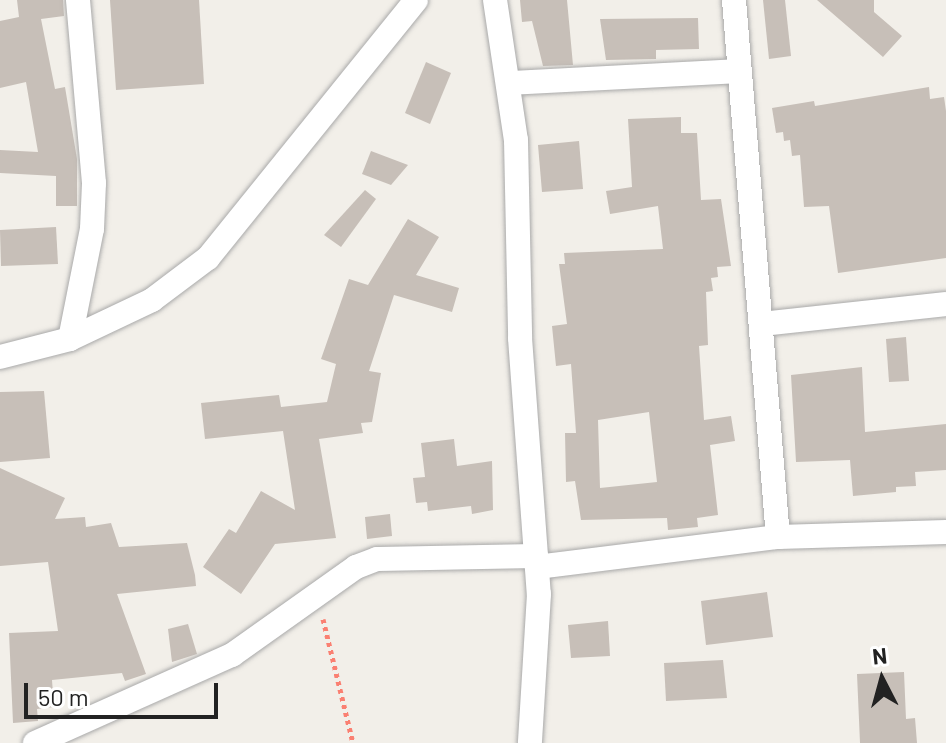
<!DOCTYPE html>
<html>
<head>
<meta charset="utf-8">
<style>
  body { margin:0 }
  #map { position:relative; width:946px; height:743px; overflow:hidden; background:#f2efe9; font-family:Barlow,sans-serif }
  div>[style] { position:absolute }
  .building>* { inset:0; background:#c7bfb8 }
  .path>* { height:5px; margin-top:-2.5px; transform-origin:0; background:repeating-linear-gradient(90deg,#fa8072 0 4px,transparent 0 8px) }
  .roads { filter:drop-shadow(0 0 2px #a9a9a9) drop-shadow(0 0 2px #a9a9a9) }
  .minor>* { height:24px; margin:-12px; padding:0 12px; transform-origin:12px; border-radius:12px; background:#fff }
  span { translate:-50% -50%; white-space:nowrap; text-align:center; line-height:1.15; -webkit-text-stroke:7px #fff; paint-order:stroke }
  .north { position:absolute; left:842px; top:639px; width:80px; height:80px; -webkit-text-stroke:6px #fff; paint-order:stroke; rotate:354deg; font-size:22px; font-weight:700; line-height:32px; text-align:center; color:#222 }
  .north::after { content:''; display:block; margin:auto; width:28px; height:36px; background:#222; clip-path:polygon(50% 0,100% 100%,50% 72%,0 100%) }
  .scale { position:absolute; left:24px; top:683px; width:194px; height:36px; box-sizing:border-box; border:4px solid #222; border-top:0; padding-left:10px; font-size:24px; line-height:28px; white-space:nowrap; color:#222; -webkit-text-stroke:6px #fff; paint-order:stroke }
</style>
</head>
<body>
<div id="map">
  <div class="building">
    <div style="clip-path:polygon(17px 0,63px 0,64px 16px,41px 19px,55px 89px,65px 87px,77px 159px,77px 206px,56px 206px,56px 176px,0 173px,0 150px,38px 152px,26px 82px,0 88px,0 21px,19px 17px)"></div>
    <div style="clip-path:polygon(110px 0,199px 0,204px 84px,116px 90px)"></div>
    <div style="clip-path:polygon(520px 0,567px 0,573px 65px,543px 66px,532px 21px,522px 22px)"></div>
    <div style="clip-path:polygon(763px 0,785px 0,791px 56px,769px 59px)"></div>
    <div style="clip-path:polygon(817px 0,874px 0,874px 12px,902px 36px,883px 57px)"></div>
    <div style="clip-path:polygon(698px 18px,699px 49px,656px 50px,656px 59px,606px 60px,600px 19px)"></div>
    <div style="clip-path:polygon(426px 62px,451px 73px,430px 124px,405px 113px)"></div>
    <div style="clip-path:polygon(929px 87px,930px 99px,944px 97px,946px 111px,946px 258px,838px 273px,829px 206px,804px 207px,800px 155px,792px 156px,790px 140px,784px 141px,783px 132px,776px 133px,772px 108px,814px 101px,815px 106px)"></div>
    <div style="clip-path:polygon(evenodd,681px 117px,681px 133px,697px 133px,701px 200px,721px 199px,731px 266px,717px 267px,718px 277px,711px 278px,713px 291px,706px 292px,708px 345px,699px 346px,704px 420px,731px 416px,735px 441px,710px 445px,718px 515px,697px 518px,698px 527px,668px 530px,667px 518px,581px 520px,575px 481px,566px 482px,565px 433px,576px 433px,571px 364px,556px 366px,552px 326px,567px 324px,559px 264px,565px 264px,564px 253px,663px 249px,658px 206px,610px 214px,606px 191px,632px 187px,628px 119px,681px 117px,649px 412px,657px 482px,600px 488px,598px 420px,649px 412px)"></div>
    <div style="clip-path:polygon(579px 141px,583px 189px,542px 192px,538px 145px)"></div>
    <div style="clip-path:polygon(371px 151px,408px 165px,391px 185px,362px 174px)"></div>
    <div style="clip-path:polygon(365px 190px,376px 199px,341px 247px,324px 235px)"></div>
    <div style="clip-path:polygon(408px 219px,439px 237px,416px 275px,459px 288px,452px 312px,394px 295px,369px 371px,381px 373px,372px 422px,361px 423px,363px 433px,319px 439px,336px 538px,275px 544px,241px 594px,203px 567px,229px 529px,236px 533px,261px 491px,295px 510px,283px 431px,205px 439px,201px 403px,279px 395px,281px 407px,327px 402px,336px 364px,321px 359px,349px 279px,368px 285px)"></div>
    <div style="clip-path:polygon(56px 227px,58px 264px,1px 266px,0 230px)"></div>
    <div style="clip-path:polygon(906px 337px,909px 381px,889px 382px,886px 339px)"></div>
    <div style="clip-path:polygon(862px 367px,865px 432px,946px 424px,946px 470px,915px 472px,916px 486px,896px 487px,896px 492px,853px 496px,850px 460px,796px 462px,791px 375px)"></div>
    <div style="clip-path:polygon(44px 391px,50px 458px,0 462px,0 392px)"></div>
    <div style="clip-path:polygon(454px 439px,457px 466px,492px 461px,493px 510px,472px 514px,471px 506px,428px 511px,427px 502px,416px 503px,413px 478px,425px 477px,421px 443px)"></div>
    <div style="clip-path:polygon(0 468px,65px 498px,55px 519px,85px 517px,86px 527px,111px 523px,119px 547px,187px 543px,195px 575px,196px 586px,117px 594px,146px 674px,125px 681px,122px 673px,52px 680px,54px 707px,37px 709px,38px 721px,13px 723px,9px 633px,58px 631px,48px 562px,0 566px)"></div>
    <div style="clip-path:polygon(390px 514px,392px 536px,367px 539px,365px 517px)"></div>
    <div style="clip-path:polygon(767px 592px,773px 637px,706px 645px,701px 601px)"></div>
    <div style="clip-path:polygon(608px 621px,610px 656px,571px 658px,568px 625px)"></div>
    <div style="clip-path:polygon(188px 624px,197px 654px,172px 662px,168px 629px)"></div>
    <div style="clip-path:polygon(723px 660px,727px 698px,666px 701px,664px 663px)"></div>
    <div style="clip-path:polygon(904px 672px,906px 719px,915px 718px,917px 743px,860px 743px,857px 674px)"></div>
  </div>
  <div class="path">
    <div style="left:323px;top:619px;width:128px;rotate:76.4deg"></div>
  </div>
  <div class="roads">
    <div class="minor">
      <div style="left:495px;top:0;width:142px;rotate:81.5deg"></div>
      <div style="left:516px;top:140px;width:198px;rotate:88.8deg"></div>
      <div style="left:520px;top:338px;width:257px;rotate:85.8deg"></div>
      <div style="left:539px;top:594px;width:149px;rotate:93.5deg"></div>
      <div style="left:734px;top:0;width:539px;rotate:85.32deg"></div>
      <div style="left:510px;top:83px;width:228px;rotate:-3deg"></div>
      <div style="left:762px;top:324px;width:185px;rotate:-6.2deg"></div>
      <div style="left:70px;top:339px;width:112px;rotate:-78.7deg"></div>
      <div style="left:92px;top:229px;width:46px;rotate:-87.5deg"></div>
      <div style="left:94px;top:183px;width:184px;rotate:-95deg"></div>
      <div style="left:0;top:357px;width:72px;rotate:-14.4deg"></div>
      <div style="left:70px;top:339px;width:91px;rotate:-25.4deg"></div>
      <div style="left:152px;top:300px;width:70px;rotate:-36.9deg"></div>
      <div style="left:208px;top:258px;width:331px;rotate:-51.1deg"></div>
      <div style="left:537px;top:567px;width:243px;rotate:-7.1deg"></div>
      <div style="left:778px;top:537px;width:168px;rotate:-1.7deg"></div>
      <div style="left:35px;top:743px;width:216px;rotate:-24.1deg"></div>
      <div style="left:232px;top:655px;width:152px;rotate:-35.4deg"></div>
      <div style="left:356px;top:567px;width:22px;rotate:-21deg"></div>
      <div style="left:377px;top:559px;width:159px;rotate:-1.1deg"></div>
    </div>
  </div>
  <div class="north">N</div>
  <div class="scale">50 m</div>
</div>
</body>
</html>
